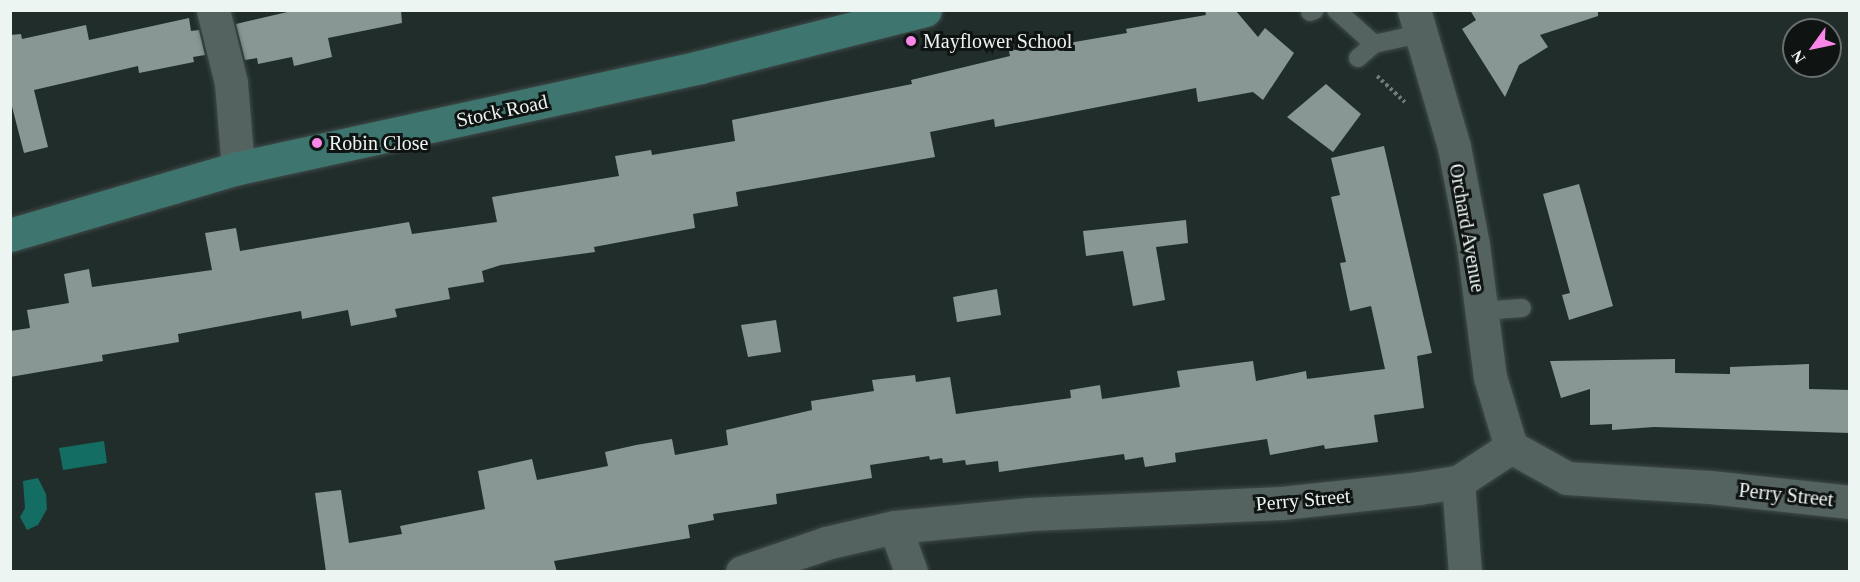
<!DOCTYPE html>
<html>
<head>
<meta charset="utf-8">
<style>
  body { margin:0 }
  #map { position:relative; width:1860px; height:582px; overflow:hidden; background:#212d2b; font-family:Georgia,serif }
  div>[style] { position:absolute }
  .water>* { inset:0; background:#146d62 }
  .building>* { inset:0; background:#889794 }
  .path>* { height:4px; margin-top:-2px; transform-origin:0; background:repeating-linear-gradient(90deg,#6f7a78 0 3px,transparent 0 6px) }
  .roads { filter:drop-shadow(0 0 2px #404b4a) drop-shadow(0 0 2px #404b4a) }
  .service>* { height:18px; margin:-9px; padding:0 9px; transform-origin:9px; border-radius:9px; background:#556360 }
  .minor>* { height:33px; margin:-16.5px; padding:0 16.5px; transform-origin:16.5px; border-radius:16.5px; background:#556360 }
  .secondary>* { height:33px; margin:-16.5px; padding:0 16.5px; transform-origin:16.5px; border-radius:16.5px; background:#3e766f }
  .dots>* { width:16px; height:16px; translate:-50% -50%; box-sizing:border-box; border:3px solid #0f1413; border-radius:50% }
  span { translate:-50% -50%; white-space:nowrap; text-align:center; line-height:1.15; -webkit-text-stroke:6px #0f1413; paint-order:stroke }
  .poi-label { font-size:20px; color:#edf5f3 }
  .left { translate:0 -50%; text-align:left }
  .street-label { font-size:20px; color:#edf5f3 }
  .frame { position:absolute; inset:0; border:12px solid #edf5f3; pointer-events:none }
  .north { position:absolute; left:1782px; top:18px; width:60px; height:60px; box-sizing:border-box; background:#0f1413; border:2px solid #686e6d; border-radius:50%; rotate:237deg; font-size:16px; font-weight:700; line-height:24px; text-align:center; color:#edf5f3 }
  .north::after { content:''; display:block; margin:auto; width:21px; height:27px; background:#f987e9; clip-path:polygon(50% 0,100% 100%,50% 72%,0 100%) }
</style>
</head>
<body>
<div id="map">
  <div class="water">
    <div style="clip-path:polygon(104px 441px,107px 463px,63px 470px,59px 448px)"></div>
    <div style="clip-path:polygon(38px 478px,46px 494px,47px 509px,38px 525px,27px 530px,20px 517px,25px 508px,23px 481px)"></div>
  </div>
  <div class="building">
    <div style="clip-path:polygon(296px 10px,401px 10px,402px 23px,328px 38px,332px 57px,294px 66px,292px 57px,258px 64px,257px 58px,245px 60px,236px 24px)"></div>
    <div style="clip-path:polygon(1470px 10px,1598px 10px,1598px 16px,1540px 35px,1548px 47px,1519px 65px,1505px 97px,1462px 29px,1476px 20px)"></div>
    <div style="clip-path:polygon(1205px 11px,1236px 11px,1258px 37px,1265px 28px,1294px 53px,1263px 100px,1253px 92px,1198px 102px,1196px 88px,995px 127px,994px 119px,930px 132px,935px 157px,736px 192px,738px 206px,693px 214px,695px 228px,594px 247px,595px 252px,501px 265px,482px 271px,484px 282px,448px 288px,450px 299px,395px 309px,397px 317px,351px 326px,348px 310px,302px 319px,301px 311px,178px 334px,179px 342px,102px 355px,103px 361px,10px 377px,10px 331px,30px 328px,27px 310px,69px 303px,64px 274px,89px 269px,92px 287px,212px 270px,205px 233px,236px 228px,240px 251px,409px 222px,412px 234px,497px 222px,492px 197px,619px 176px,615px 156px,651px 150px,652px 155px,735px 141px,732px 120px,912px 84px,911px 80px,1010px 56px,1009px 51px,1025px 48px,1024px 44px,1049px 40px,1051px 46px,1127px 33px,1126px 29px,1206px 15px)"></div>
    <div style="clip-path:polygon(189px 18px,191px 31px,199px 30px,205px 55px,193px 57px,194px 62px,139px 73px,138px 66px,34px 90px,48px 147px,24px 153px,10px 99px,10px 35px,21px 34px,22px 39px,86px 25px,89px 40px)"></div>
    <div style="clip-path:polygon(1326px 84px,1361px 114px,1333px 152px,1287px 117px)"></div>
    <div style="clip-path:polygon(1384px 146px,1432px 353px,1417px 356px,1424px 408px,1374px 415px,1378px 442px,1325px 449px,1324px 445px,1270px 455px,1267px 439px,1175px 453px,1176px 462px,1145px 467px,1143px 457px,1125px 460px,1124px 454px,999px 472px,998px 461px,966px 465px,965px 460px,943px 463px,942px 458px,930px 460px,929px 456px,870px 465px,872px 478px,776px 494px,777px 504px,713px 514px,714px 520px,688px 525px,690px 538px,554px 561px,557px 572px,326px 572px,315px 493px,341px 490px,349px 543px,402px 534px,400px 526px,485px 509px,478px 471px,532px 459px,537px 480px,608px 466px,605px 452px,636px 445px,672px 439px,675px 455px,728px 445px,726px 430px,812px 410px,811px 401px,874px 391px,872px 380px,915px 375px,916px 382px,950px 377px,956px 414px,1071px 398px,1070px 390px,1100px 385px,1102px 399px,1180px 387px,1177px 371px,1253px 361px,1256px 381px,1306px 371px,1307px 379px,1385px 369px,1371px 306px,1350px 311px,1340px 263px,1346px 262px,1331px 197px,1340px 195px,1331px 158px)"></div>
    <div style="clip-path:polygon(1579px 184px,1613px 306px,1569px 320px,1562px 295px,1570px 293px,1543px 194px)"></div>
    <div style="clip-path:polygon(1186px 220px,1188px 243px,1156px 247px,1165px 300px,1133px 306px,1123px 251px,1086px 256px,1083px 231px)"></div>
    <div style="clip-path:polygon(997px 289px,1001px 315px,957px 322px,953px 297px)"></div>
    <div style="clip-path:polygon(776px 320px,781px 352px,748px 357px,741px 325px)"></div>
    <div style="clip-path:polygon(1675px 359px,1675px 373px,1730px 374px,1730px 367px,1809px 364px,1809px 389px,1850px 390px,1850px 433px,1654px 427px,1612px 430px,1612px 424px,1590px 425px,1590px 389px,1561px 398px,1550px 361px)"></div>
  </div>
  <div class="path">
    <div style="left:1377px;top:76px;width:38px;rotate:43deg"></div>
  </div>
  <div class="roads">
    <div class="service">
      <div style="left:1336px;top:10px;width:51px;rotate:41.8deg"></div>
      <div style="left:1374px;top:44px;width:47px;rotate:-12.3deg"></div>
      <div style="left:1310px;top:12px;width:5px;rotate:-22deg"></div>
      <div style="left:1358px;top:58px;width:21px;rotate:-41deg"></div>
      <div style="left:1481px;top:311px;width:41px;rotate:-4.2deg"></div>
    </div>
    <div class="minor">
      <div style="left:213px;top:10px;width:75px;rotate:76.1deg"></div>
      <div style="left:231px;top:83px;width:85px;rotate:85.3deg"></div>
      <div style="left:1414px;top:10px;width:143px;rotate:73.7deg"></div>
      <div style="left:1454px;top:147px;width:100px;rotate:79deg"></div>
      <div style="left:1473px;top:245px;width:133px;rotate:82.7deg"></div>
      <div style="left:1490px;top:377px;width:73px;rotate:73.3deg"></div>
      <div style="left:1511px;top:447px;width:64px;rotate:29deg"></div>
      <div style="left:1567px;top:478px;width:143px;rotate:3.6deg"></div>
      <div style="left:1710px;top:487px;width:141px;rotate:6.1deg"></div>
      <div style="left:1458px;top:482px;width:90px;rotate:85.6deg"></div>
      <div style="left:895px;top:527px;width:48px;rotate:70.4deg"></div>
      <div style="left:742px;top:572px;width:89px;rotate:-19deg"></div>
      <div style="left:826px;top:543px;width:71px;rotate:-13.1deg"></div>
      <div style="left:895px;top:527px;width:136px;rotate:-5.5deg"></div>
      <div style="left:1030px;top:514px;width:252px;rotate:-2.5deg"></div>
      <div style="left:1282px;top:503px;width:138px;rotate:-6.2deg"></div>
      <div style="left:1419px;top:488px;width:39px;rotate:-9deg"></div>
      <div style="left:1458px;top:482px;width:64px;rotate:-33.4deg"></div>
    </div>
    <div class="secondary">
      <div style="left:10px;top:235px;width:238px;rotate:-16.4deg"></div>
      <div style="left:238px;top:168px;width:473px;rotate:-12.3deg"></div>
      <div style="left:700px;top:67px;width:232px;rotate:-14.2deg"></div>
    </div>
  </div>
  <div class="dots">
    <div style="left:911px;top:41px;background:#f987e9"></div>
    <div style="left:317px;top:143px;background:#f987e9"></div>
  </div>
  <div class="poi-label">
    <span class="left" style="left:923px;top:41px">Mayflower School</span>
    <span class="left" style="left:329px;top:143px">Robin Close</span>
  </div>
  <div class="street-label">
    <span style="left:502px;top:111px;rotate:-12deg">Stock Road</span>
    <span style="left:1467px;top:228px;rotate:80deg">Orchard Avenue</span>
    <span style="left:1786px;top:495px;rotate:6deg">Perry Street</span>
    <span style="left:1303px;top:500px;rotate:-5deg">Perry Street</span>
  </div>
  <div class="frame"></div>
  <div class="north">N</div>
</div>
</body>
</html>
